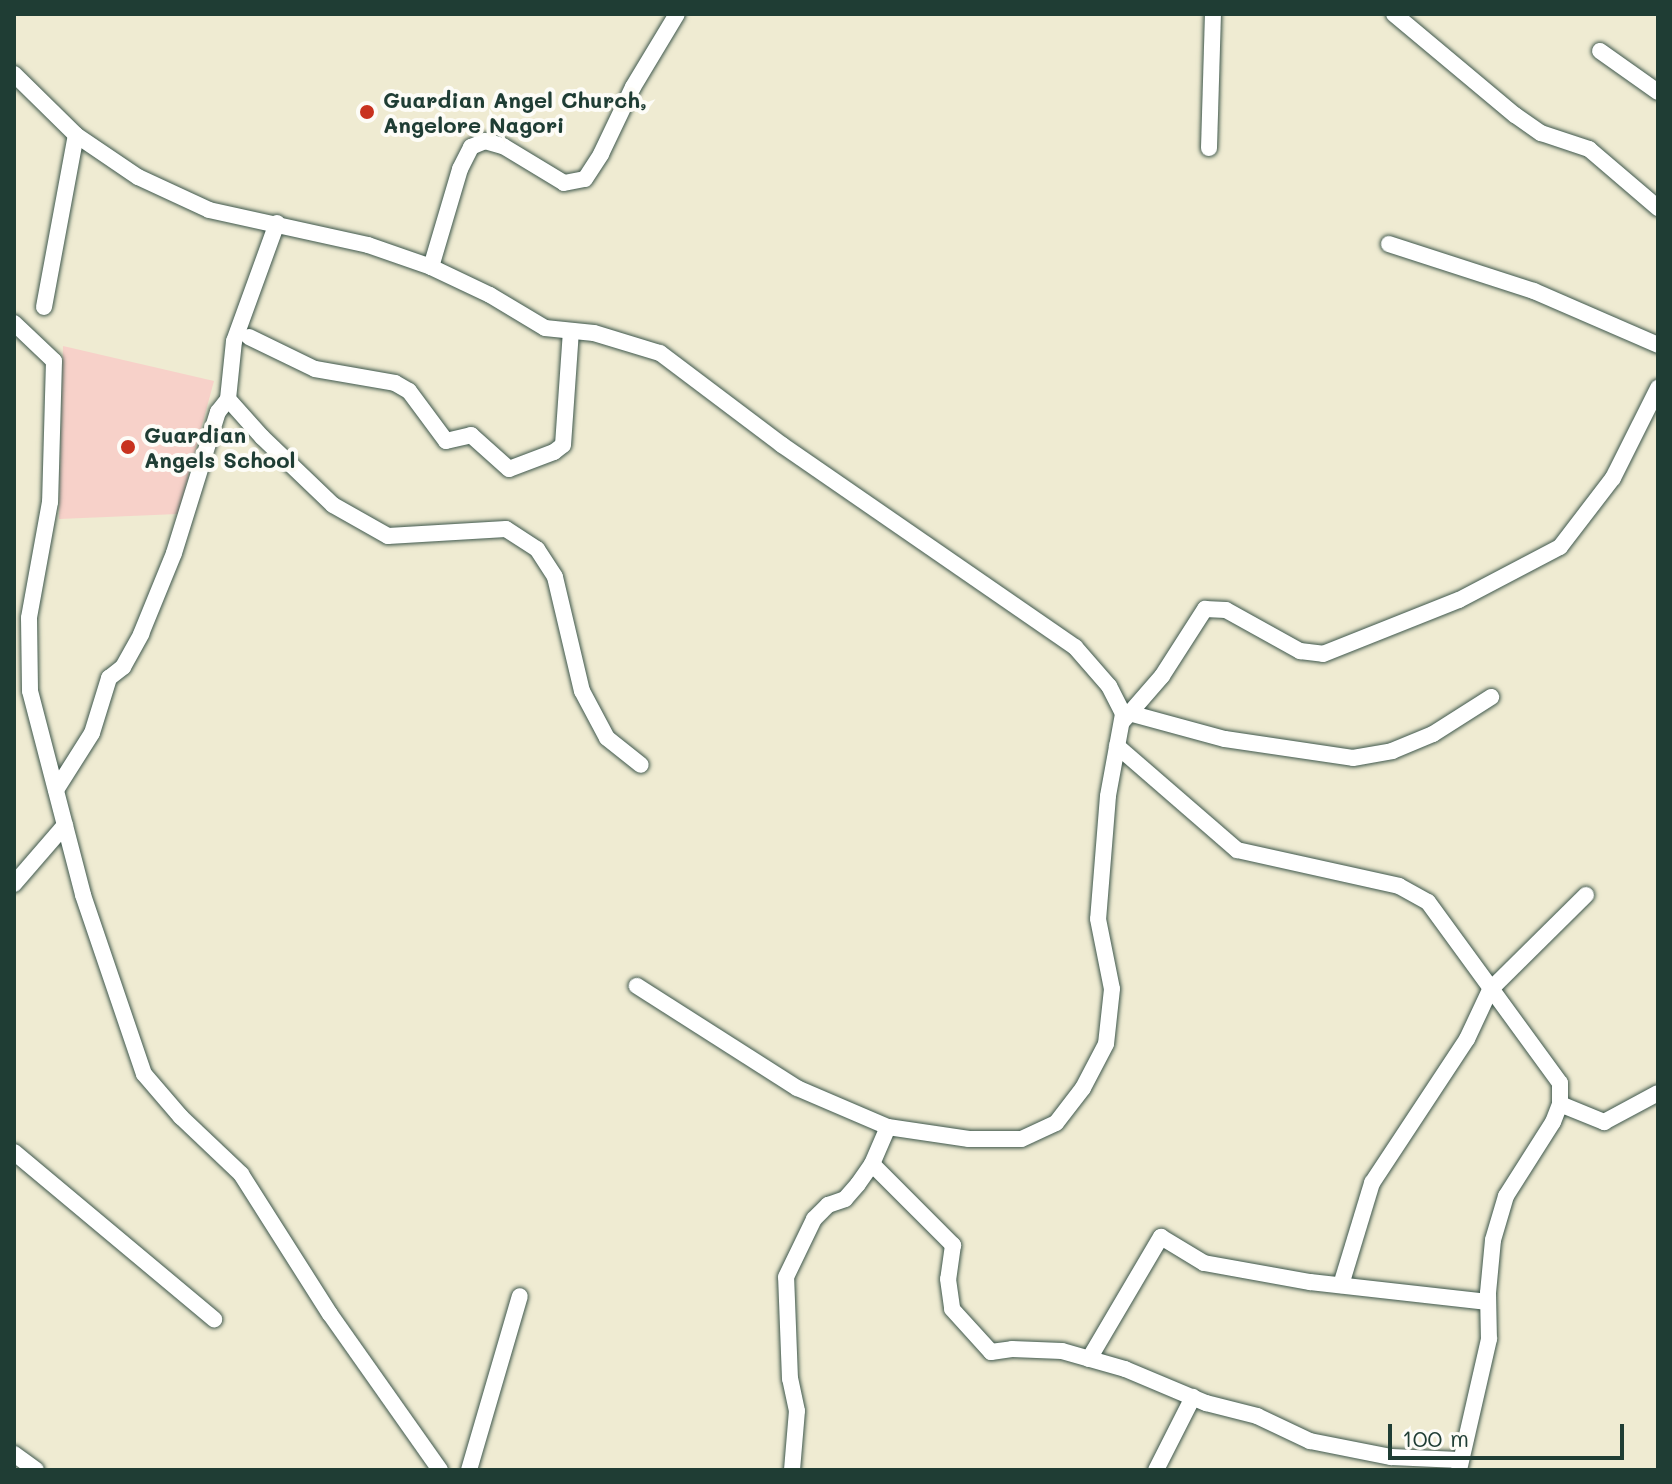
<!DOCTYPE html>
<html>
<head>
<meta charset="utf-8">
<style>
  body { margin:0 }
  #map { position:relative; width:1672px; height:1484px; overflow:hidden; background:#efebd2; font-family:Mali,sans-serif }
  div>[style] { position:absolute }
  .built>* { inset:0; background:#f7d1c9 }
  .roads { filter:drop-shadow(0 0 2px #3e574c) drop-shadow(0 0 2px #3e574c) }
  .street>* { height:16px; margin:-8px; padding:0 8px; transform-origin:8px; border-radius:8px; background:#fff }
  .dots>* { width:22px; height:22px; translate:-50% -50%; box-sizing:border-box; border:4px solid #fdfcf7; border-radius:50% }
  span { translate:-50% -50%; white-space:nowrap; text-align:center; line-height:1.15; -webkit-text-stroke:8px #fdfcf7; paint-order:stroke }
  .poi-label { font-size:22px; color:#1f3d34; font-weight:700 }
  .left { translate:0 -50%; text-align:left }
  .frame { position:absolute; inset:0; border:16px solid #1f3d34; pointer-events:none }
  .scale { position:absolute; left:1388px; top:1424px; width:236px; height:36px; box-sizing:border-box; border:4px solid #1f3d34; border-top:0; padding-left:10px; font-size:24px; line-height:28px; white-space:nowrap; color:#1f3d34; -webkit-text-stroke:6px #fdfcf7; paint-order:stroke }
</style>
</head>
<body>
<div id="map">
  <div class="built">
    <div style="clip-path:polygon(63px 346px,214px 381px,178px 514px,59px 519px)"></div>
  </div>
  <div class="roads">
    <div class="street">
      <div style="left:1394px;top:14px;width:158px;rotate:39.9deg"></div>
      <div style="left:1515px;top:115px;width:32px;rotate:35deg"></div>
      <div style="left:1541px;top:133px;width:51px;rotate:18.4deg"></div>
      <div style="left:1589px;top:149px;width:91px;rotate:40.5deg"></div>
      <div style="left:1600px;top:51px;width:71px;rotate:35.3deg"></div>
      <div style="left:14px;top:74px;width:87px;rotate:44.5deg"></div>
      <div style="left:76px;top:135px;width:75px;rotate:34.1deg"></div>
      <div style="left:138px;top:177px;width:78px;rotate:24.9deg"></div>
      <div style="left:209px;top:210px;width:163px;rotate:12.4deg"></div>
      <div style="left:368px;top:245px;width:67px;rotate:19.2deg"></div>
      <div style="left:431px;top:267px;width:65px;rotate:25.4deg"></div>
      <div style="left:490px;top:295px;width:64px;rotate:31deg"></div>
      <div style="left:545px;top:328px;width:49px;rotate:5.8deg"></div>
      <div style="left:594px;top:333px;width:69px;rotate:16.9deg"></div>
      <div style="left:660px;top:353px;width:153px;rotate:37deg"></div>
      <div style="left:782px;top:445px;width:356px;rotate:34.6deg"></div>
      <div style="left:1075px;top:647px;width:52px;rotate:48.9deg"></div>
      <div style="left:1109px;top:686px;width:31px;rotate:63deg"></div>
      <div style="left:1123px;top:714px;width:83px;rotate:100.4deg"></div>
      <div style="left:1108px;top:796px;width:123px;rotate:94.6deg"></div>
      <div style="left:1098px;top:919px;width:71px;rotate:78.7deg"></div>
      <div style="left:1112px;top:989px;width:55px;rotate:96.2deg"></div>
      <div style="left:1106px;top:1044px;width:50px;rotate:117.6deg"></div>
      <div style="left:1083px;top:1088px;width:44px;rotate:127.6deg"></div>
      <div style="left:1056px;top:1123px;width:38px;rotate:155deg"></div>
      <div style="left:1021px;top:1139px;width:52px;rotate:180deg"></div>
      <div style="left:969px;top:1139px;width:82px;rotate:-171.6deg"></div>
      <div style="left:888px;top:1127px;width:99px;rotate:-156.8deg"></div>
      <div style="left:797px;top:1088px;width:190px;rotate:-147.5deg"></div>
      <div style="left:1209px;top:148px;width:134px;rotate:-88.3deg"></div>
      <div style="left:277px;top:223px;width:126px;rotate:110deg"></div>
      <div style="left:234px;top:341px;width:58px;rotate:95.9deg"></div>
      <div style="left:228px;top:399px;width:51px;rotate:48.2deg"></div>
      <div style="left:262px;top:437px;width:98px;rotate:43.8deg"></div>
      <div style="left:333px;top:505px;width:63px;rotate:29.4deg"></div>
      <div style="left:388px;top:536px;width:118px;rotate:-3.4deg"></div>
      <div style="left:506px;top:529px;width:37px;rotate:33deg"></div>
      <div style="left:537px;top:549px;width:33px;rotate:57deg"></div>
      <div style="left:555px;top:577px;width:117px;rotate:76.7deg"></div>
      <div style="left:582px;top:691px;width:53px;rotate:62deg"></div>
      <div style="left:607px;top:738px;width:43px;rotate:38.5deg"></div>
      <div style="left:1389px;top:244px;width:152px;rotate:18deg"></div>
      <div style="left:1534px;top:291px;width:135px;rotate:23.5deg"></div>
      <div style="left:431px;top:267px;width:102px;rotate:-73.5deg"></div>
      <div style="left:460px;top:169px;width:25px;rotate:-63deg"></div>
      <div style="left:471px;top:147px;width:15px;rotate:-23deg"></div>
      <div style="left:485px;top:141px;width:19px;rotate:16deg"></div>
      <div style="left:503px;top:146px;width:71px;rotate:31.2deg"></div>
      <div style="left:564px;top:183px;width:21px;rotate:-11deg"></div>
      <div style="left:585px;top:179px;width:30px;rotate:-57deg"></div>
      <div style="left:601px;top:154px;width:74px;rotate:-64.5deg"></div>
      <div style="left:633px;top:87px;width:85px;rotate:-58.9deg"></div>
      <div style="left:44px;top:307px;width:175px;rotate:-79.5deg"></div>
      <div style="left:14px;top:323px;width:55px;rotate:43.5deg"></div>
      <div style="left:54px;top:361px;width:141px;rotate:91.6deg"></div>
      <div style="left:50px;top:502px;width:118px;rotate:100.3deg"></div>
      <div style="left:29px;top:618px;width:73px;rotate:89.2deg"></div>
      <div style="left:30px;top:691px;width:211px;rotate:75.4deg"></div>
      <div style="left:83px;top:895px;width:189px;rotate:71.2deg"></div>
      <div style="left:144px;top:1074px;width:57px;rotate:49.3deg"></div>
      <div style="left:181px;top:1117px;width:83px;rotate:43.5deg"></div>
      <div style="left:241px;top:1174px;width:166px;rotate:57.6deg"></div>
      <div style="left:330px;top:1314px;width:191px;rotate:54.8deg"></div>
      <div style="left:249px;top:337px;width:73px;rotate:25.9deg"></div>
      <div style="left:315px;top:369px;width:81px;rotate:9.9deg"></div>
      <div style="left:395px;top:383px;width:16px;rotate:30deg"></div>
      <div style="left:409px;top:391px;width:62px;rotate:53.5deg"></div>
      <div style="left:446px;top:441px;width:26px;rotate:-13deg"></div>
      <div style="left:471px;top:435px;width:51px;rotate:41.8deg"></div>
      <div style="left:509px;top:469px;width:48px;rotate:-20.7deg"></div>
      <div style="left:554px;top:452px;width:11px;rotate:-38deg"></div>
      <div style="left:563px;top:445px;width:114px;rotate:-86deg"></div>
      <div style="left:1129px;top:713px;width:99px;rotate:15.2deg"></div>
      <div style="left:1225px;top:739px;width:129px;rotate:8.4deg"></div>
      <div style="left:1353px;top:758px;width:40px;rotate:-10deg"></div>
      <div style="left:1392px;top:751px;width:44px;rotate:-22.5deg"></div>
      <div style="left:1433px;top:734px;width:69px;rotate:-32.5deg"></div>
      <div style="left:1122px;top:722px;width:61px;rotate:-49deg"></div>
      <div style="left:1162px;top:676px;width:80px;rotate:-57.3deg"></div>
      <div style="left:1205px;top:609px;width:21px;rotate:3deg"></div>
      <div style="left:1226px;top:610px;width:85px;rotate:29deg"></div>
      <div style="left:1300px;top:651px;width:23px;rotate:7deg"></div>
      <div style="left:1323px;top:654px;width:146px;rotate:-21.7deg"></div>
      <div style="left:1459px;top:600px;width:114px;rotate:-27.7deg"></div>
      <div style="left:1560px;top:547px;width:87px;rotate:-52.5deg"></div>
      <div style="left:1613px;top:478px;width:101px;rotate:-63.4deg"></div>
      <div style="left:1117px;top:746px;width:159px;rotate:40.9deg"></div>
      <div style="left:1237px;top:850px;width:166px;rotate:12.5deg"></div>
      <div style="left:1399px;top:886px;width:33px;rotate:29deg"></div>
      <div style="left:1428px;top:902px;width:224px;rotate:53.9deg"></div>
      <div style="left:1560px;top:1083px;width:21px;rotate:90deg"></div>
      <div style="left:1560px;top:1104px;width:19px;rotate:111deg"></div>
      <div style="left:1553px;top:1122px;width:88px;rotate:122.4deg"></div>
      <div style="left:1506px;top:1196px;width:46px;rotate:106.5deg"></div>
      <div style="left:1493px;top:1240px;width:53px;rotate:95.4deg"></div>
      <div style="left:1488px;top:1293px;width:46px;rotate:88.8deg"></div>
      <div style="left:1489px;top:1339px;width:134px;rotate:102.9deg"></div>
      <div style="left:56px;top:790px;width:67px;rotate:-57.7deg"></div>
      <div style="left:92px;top:733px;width:58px;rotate:-72.8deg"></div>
      <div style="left:109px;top:678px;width:18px;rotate:-38deg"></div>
      <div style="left:123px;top:667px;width:38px;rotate:-61deg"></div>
      <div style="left:141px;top:634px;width:87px;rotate:-67.8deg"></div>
      <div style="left:174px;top:553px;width:148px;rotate:-72.7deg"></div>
      <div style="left:218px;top:412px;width:16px;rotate:-52deg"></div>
      <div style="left:14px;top:884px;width:78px;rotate:-49.2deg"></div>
      <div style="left:1560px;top:1104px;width:48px;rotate:22.2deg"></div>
      <div style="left:1604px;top:1122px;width:61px;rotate:-28.2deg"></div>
      <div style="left:14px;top:1152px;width:261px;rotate:39.9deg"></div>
      <div style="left:872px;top:1164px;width:115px;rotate:45deg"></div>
      <div style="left:953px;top:1245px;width:34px;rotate:98deg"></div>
      <div style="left:948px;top:1279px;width:30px;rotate:82deg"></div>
      <div style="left:952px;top:1309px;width:58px;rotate:47.8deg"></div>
      <div style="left:991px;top:1352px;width:21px;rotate:-8deg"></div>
      <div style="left:1012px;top:1349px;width:50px;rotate:2.3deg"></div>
      <div style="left:1062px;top:1351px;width:66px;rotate:15.9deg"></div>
      <div style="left:1125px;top:1369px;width:88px;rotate:22.8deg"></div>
      <div style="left:1206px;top:1403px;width:53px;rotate:14.3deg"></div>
      <div style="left:1257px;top:1416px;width:59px;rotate:25.3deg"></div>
      <div style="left:1310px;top:1441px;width:83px;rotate:11.2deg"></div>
      <div style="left:1391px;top:1457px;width:68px;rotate:2.5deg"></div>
      <div style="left:1341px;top:1285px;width:107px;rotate:-73.1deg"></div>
      <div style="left:1372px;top:1183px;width:173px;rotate:-56.6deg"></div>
      <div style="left:1467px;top:1039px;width:54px;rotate:-64.9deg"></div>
      <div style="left:1490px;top:990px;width:135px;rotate:-44.7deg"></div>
      <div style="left:1089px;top:1359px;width:142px;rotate:-59.5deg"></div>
      <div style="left:1161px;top:1237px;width:50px;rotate:31.2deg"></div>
      <div style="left:1204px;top:1263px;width:108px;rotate:10.2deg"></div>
      <div style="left:1310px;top:1282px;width:179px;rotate:6.4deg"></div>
      <div style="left:14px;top:1454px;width:27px;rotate:36deg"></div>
      <div style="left:469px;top:1470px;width:181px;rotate:-73.7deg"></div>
      <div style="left:792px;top:1470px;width:59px;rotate:-85.2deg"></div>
      <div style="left:797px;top:1411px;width:33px;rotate:-102deg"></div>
      <div style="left:790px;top:1379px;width:102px;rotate:-92.2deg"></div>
      <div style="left:786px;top:1277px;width:64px;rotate:-64.2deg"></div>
      <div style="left:814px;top:1219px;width:20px;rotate:-45deg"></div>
      <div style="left:828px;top:1205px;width:18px;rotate:-19deg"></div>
      <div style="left:845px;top:1199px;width:20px;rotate:-49deg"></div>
      <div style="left:858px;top:1184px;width:24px;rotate:-55deg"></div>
      <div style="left:872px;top:1164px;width:40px;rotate:-66.6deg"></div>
      <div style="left:1156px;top:1470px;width:82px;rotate:-63.1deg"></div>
    </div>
  </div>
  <div class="dots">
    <div style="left:367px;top:112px;background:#c8321e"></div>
    <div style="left:128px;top:447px;background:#c8321e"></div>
  </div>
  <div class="poi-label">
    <span class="left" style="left:383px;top:112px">Guardian Angel Church,<br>Angelore Nagori</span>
    <span class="left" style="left:144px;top:447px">Guardian<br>Angels School</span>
  </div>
  <div class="frame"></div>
  <div class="scale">100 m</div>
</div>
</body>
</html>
